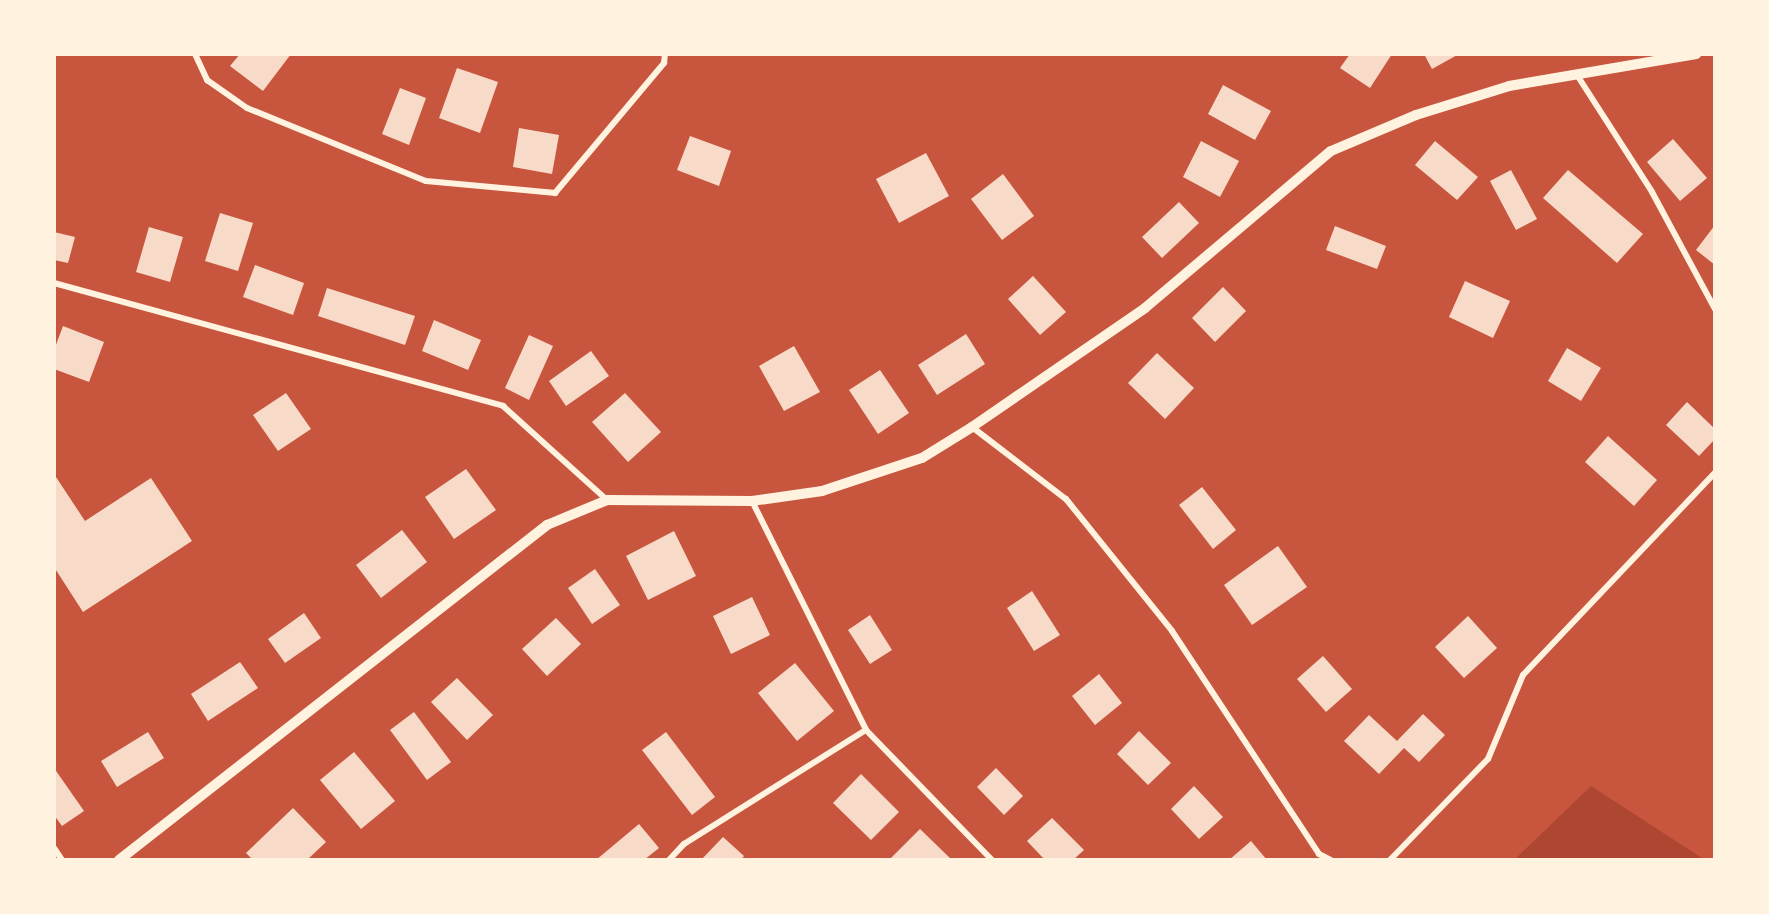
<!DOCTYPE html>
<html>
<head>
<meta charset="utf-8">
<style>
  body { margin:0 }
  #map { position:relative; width:1769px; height:914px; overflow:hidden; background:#c8553d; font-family:"Work Sans",sans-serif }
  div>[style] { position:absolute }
  .green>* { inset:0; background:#ae4732 }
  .building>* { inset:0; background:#f7dbc8 }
  .minor>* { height:6px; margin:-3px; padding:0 3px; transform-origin:3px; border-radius:3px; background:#fff3e0 }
  .tertiary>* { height:10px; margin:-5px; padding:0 5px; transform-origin:5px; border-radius:5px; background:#fff3e0 }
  span { translate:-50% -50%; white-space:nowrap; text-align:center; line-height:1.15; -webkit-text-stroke:4.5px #fff3e0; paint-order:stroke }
  .frame { position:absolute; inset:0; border:56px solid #fff3e0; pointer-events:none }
</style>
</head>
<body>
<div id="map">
  <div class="green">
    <div style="clip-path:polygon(1591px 786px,1705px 860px,1514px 860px)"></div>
  </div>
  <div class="building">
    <div style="clip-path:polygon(240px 54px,291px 54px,263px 91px,230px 66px)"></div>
    <div style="clip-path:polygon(1350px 54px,1392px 54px,1370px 88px,1340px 68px)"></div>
    <div style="clip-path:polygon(1424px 54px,1459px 54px,1432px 69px)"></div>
    <div style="clip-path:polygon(457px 68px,498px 82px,480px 133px,439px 118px)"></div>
    <div style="clip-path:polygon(1223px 85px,1271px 111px,1255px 140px,1208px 114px)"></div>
    <div style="clip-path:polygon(400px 88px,426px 98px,409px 145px,382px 134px)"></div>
    <div style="clip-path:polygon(519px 128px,559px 135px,552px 174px,513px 167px)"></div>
    <div style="clip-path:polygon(690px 136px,731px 151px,719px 186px,677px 170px)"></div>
    <div style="clip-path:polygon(1673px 139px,1707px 178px,1680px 201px,1647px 162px)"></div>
    <div style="clip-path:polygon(1201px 141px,1239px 161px,1220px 197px,1183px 177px)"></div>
    <div style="clip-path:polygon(1435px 141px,1478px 177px,1457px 200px,1415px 165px)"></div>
    <div style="clip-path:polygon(926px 153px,949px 196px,899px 223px,876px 179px)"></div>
    <div style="clip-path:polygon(1511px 170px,1537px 219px,1516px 230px,1490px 181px)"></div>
    <div style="clip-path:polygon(1568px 170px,1643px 234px,1617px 263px,1543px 198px)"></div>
    <div style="clip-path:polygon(1003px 174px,1034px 216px,1002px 240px,971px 199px)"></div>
    <div style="clip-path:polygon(1179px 202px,1199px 223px,1162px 258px,1142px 237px)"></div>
    <div style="clip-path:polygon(220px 213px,253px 223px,238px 271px,205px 261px)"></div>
    <div style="clip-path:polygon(1715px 225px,1715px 265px,1696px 250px)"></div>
    <div style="clip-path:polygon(1335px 226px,1386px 246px,1377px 269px,1326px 250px)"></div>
    <div style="clip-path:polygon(149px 227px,183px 237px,170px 282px,136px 272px)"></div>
    <div style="clip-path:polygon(54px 232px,75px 237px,68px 263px,54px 260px)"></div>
    <div style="clip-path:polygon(255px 265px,304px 283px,293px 315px,243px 297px)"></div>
    <div style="clip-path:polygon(1033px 276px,1066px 312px,1040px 335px,1008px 299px)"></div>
    <div style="clip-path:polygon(1465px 281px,1510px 301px,1493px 338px,1449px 317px)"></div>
    <div style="clip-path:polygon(1223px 287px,1246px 311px,1215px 342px,1192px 318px)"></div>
    <div style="clip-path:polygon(327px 288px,415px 316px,405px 345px,318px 316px)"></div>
    <div style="clip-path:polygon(434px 320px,481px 340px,468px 370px,422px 351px)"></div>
    <div style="clip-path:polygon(63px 326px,104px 342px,89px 382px,54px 369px,54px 350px)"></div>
    <div style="clip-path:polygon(966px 334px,985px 364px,937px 395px,918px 365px)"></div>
    <div style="clip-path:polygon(529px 335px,553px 346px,529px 400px,505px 388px)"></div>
    <div style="clip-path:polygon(794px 346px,820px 392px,784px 411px,759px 366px)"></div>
    <div style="clip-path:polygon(1567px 348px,1601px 368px,1581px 401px,1548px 381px)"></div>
    <div style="clip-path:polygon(591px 351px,609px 376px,566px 406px,549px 381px)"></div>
    <div style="clip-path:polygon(1157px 353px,1194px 388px,1165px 419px,1128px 383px)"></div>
    <div style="clip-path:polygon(880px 370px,909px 413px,878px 434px,849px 390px)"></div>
    <div style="clip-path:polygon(286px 393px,311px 429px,278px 451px,253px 415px)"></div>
    <div style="clip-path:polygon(625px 393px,661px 432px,628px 462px,592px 422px)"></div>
    <div style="clip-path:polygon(1687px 402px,1715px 429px,1715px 439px,1699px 456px,1666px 425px)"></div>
    <div style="clip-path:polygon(1608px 436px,1657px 480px,1634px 506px,1585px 462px)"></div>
    <div style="clip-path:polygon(466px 469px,496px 510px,454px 539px,425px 497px)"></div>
    <div style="clip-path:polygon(54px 474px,85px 521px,151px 478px,192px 541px,83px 612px,54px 567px)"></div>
    <div style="clip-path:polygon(1202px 487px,1236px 530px,1213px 549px,1179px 505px)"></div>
    <div style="clip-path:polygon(402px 530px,427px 562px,381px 598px,356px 565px)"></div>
    <div style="clip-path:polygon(674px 531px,696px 576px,648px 600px,626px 556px)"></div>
    <div style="clip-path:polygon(1278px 546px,1307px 587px,1252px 625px,1224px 585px)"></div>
    <div style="clip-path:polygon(595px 569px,620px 605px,592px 624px,568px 588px)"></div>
    <div style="clip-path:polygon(1032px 591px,1060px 635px,1034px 651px,1007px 608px)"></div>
    <div style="clip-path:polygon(752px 597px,770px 635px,731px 654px,713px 616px)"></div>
    <div style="clip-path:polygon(304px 613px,321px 638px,285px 663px,268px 639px)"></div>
    <div style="clip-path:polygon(870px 615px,892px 650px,870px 664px,848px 630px)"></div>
    <div style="clip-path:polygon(1468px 616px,1497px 648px,1464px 678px,1435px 647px)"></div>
    <div style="clip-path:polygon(556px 618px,581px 644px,547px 676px,522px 649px)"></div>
    <div style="clip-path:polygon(1323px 656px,1352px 689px,1326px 712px,1297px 679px)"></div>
    <div style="clip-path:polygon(240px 662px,258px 688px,208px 721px,191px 694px)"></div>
    <div style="clip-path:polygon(795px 663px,834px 711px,797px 741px,758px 693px)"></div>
    <div style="clip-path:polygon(1099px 674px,1122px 703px,1095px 725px,1072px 696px)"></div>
    <div style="clip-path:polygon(457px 678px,493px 715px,467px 740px,431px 702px)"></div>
    <div style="clip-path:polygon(414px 712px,451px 762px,427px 780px,390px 730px)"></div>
    <div style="clip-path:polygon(1423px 714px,1445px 735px,1419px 762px,1404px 748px,1379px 774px,1344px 741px,1369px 715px,1397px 741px)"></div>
    <div style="clip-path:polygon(1139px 731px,1171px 763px,1148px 785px,1117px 754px)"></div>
    <div style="clip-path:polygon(148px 732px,164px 758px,117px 787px,101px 761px)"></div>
    <div style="clip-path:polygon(666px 732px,715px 797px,692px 815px,642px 750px)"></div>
    <div style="clip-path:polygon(354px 752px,395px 801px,361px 829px,320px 780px)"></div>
    <div style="clip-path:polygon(54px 768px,84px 811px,62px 826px,54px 815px)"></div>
    <div style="clip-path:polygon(996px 768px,1023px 796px,1004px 815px,977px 787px)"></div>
    <div style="clip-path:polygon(861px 774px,899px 812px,871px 840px,833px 803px)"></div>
    <div style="clip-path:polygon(1194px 786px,1223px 817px,1199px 839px,1171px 809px)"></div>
    <div style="clip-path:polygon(293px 808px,326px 842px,307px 860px,253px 860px,246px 853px)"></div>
    <div style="clip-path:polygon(1052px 818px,1084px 850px,1073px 860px,1045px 860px,1027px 841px)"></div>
    <div style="clip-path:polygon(639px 824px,659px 848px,644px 860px,596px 860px)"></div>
    <div style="clip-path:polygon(920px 829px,952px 860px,889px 860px)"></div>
    <div style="clip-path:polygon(723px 837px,744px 856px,741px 860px,701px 860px)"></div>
    <div style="clip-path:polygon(1251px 841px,1267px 860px,1229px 860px)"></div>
  </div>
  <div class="minor">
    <div style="left:195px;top:54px;width:29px;rotate:65deg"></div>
    <div style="left:207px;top:80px;width:49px;rotate:35deg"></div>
    <div style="left:247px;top:108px;width:193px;rotate:22.2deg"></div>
    <div style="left:426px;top:181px;width:130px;rotate:5.3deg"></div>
    <div style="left:555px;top:193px;width:170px;rotate:-50deg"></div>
    <div style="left:664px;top:63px;width:9px;rotate:-84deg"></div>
    <div style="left:1577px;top:75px;width:139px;rotate:57.3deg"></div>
    <div style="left:1652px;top:192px;width:133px;rotate:61.7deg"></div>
    <div style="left:54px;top:283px;width:466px;rotate:15.3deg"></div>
    <div style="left:503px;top:406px;width:140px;rotate:42.1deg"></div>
    <div style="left:972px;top:427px;width:118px;rotate:37.5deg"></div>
    <div style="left:1066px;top:499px;width:169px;rotate:51.2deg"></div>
    <div style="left:1172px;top:631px;width:267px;rotate:56.6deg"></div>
    <div style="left:1319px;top:854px;width:13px;rotate:27deg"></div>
    <div style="left:752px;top:501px;width:256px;rotate:63.5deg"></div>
    <div style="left:866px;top:730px;width:181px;rotate:45.9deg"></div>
    <div style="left:54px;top:848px;width:14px;rotate:56deg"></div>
    <div style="left:669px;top:860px;width:22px;rotate:-47deg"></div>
    <div style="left:684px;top:844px;width:215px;rotate:-32.1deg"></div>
    <div style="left:1390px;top:860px;width:141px;rotate:-45.9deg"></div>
    <div style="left:1488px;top:759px;width:91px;rotate:-67.4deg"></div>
    <div style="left:1523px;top:675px;width:279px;rotate:-46.5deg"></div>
  </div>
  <div class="tertiary">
    <div style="left:119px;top:860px;width:544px;rotate:-38.05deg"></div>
    <div style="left:547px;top:525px;width:65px;rotate:-22.6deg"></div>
    <div style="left:607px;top:500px;width:145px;rotate:0.4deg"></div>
    <div style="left:752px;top:501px;width:71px;rotate:-8.1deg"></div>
    <div style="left:822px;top:491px;width:105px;rotate:-18.3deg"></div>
    <div style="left:922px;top:458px;width:59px;rotate:-31.8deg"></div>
    <div style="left:972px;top:427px;width:210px;rotate:-34.5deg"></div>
    <div style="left:1145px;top:308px;width:243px;rotate:-40.2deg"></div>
    <div style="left:1331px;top:151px;width:92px;rotate:-23deg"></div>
    <div style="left:1416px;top:115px;width:97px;rotate:-17.3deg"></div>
    <div style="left:1509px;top:86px;width:190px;rotate:-9.7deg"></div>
  </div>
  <div class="frame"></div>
</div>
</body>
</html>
